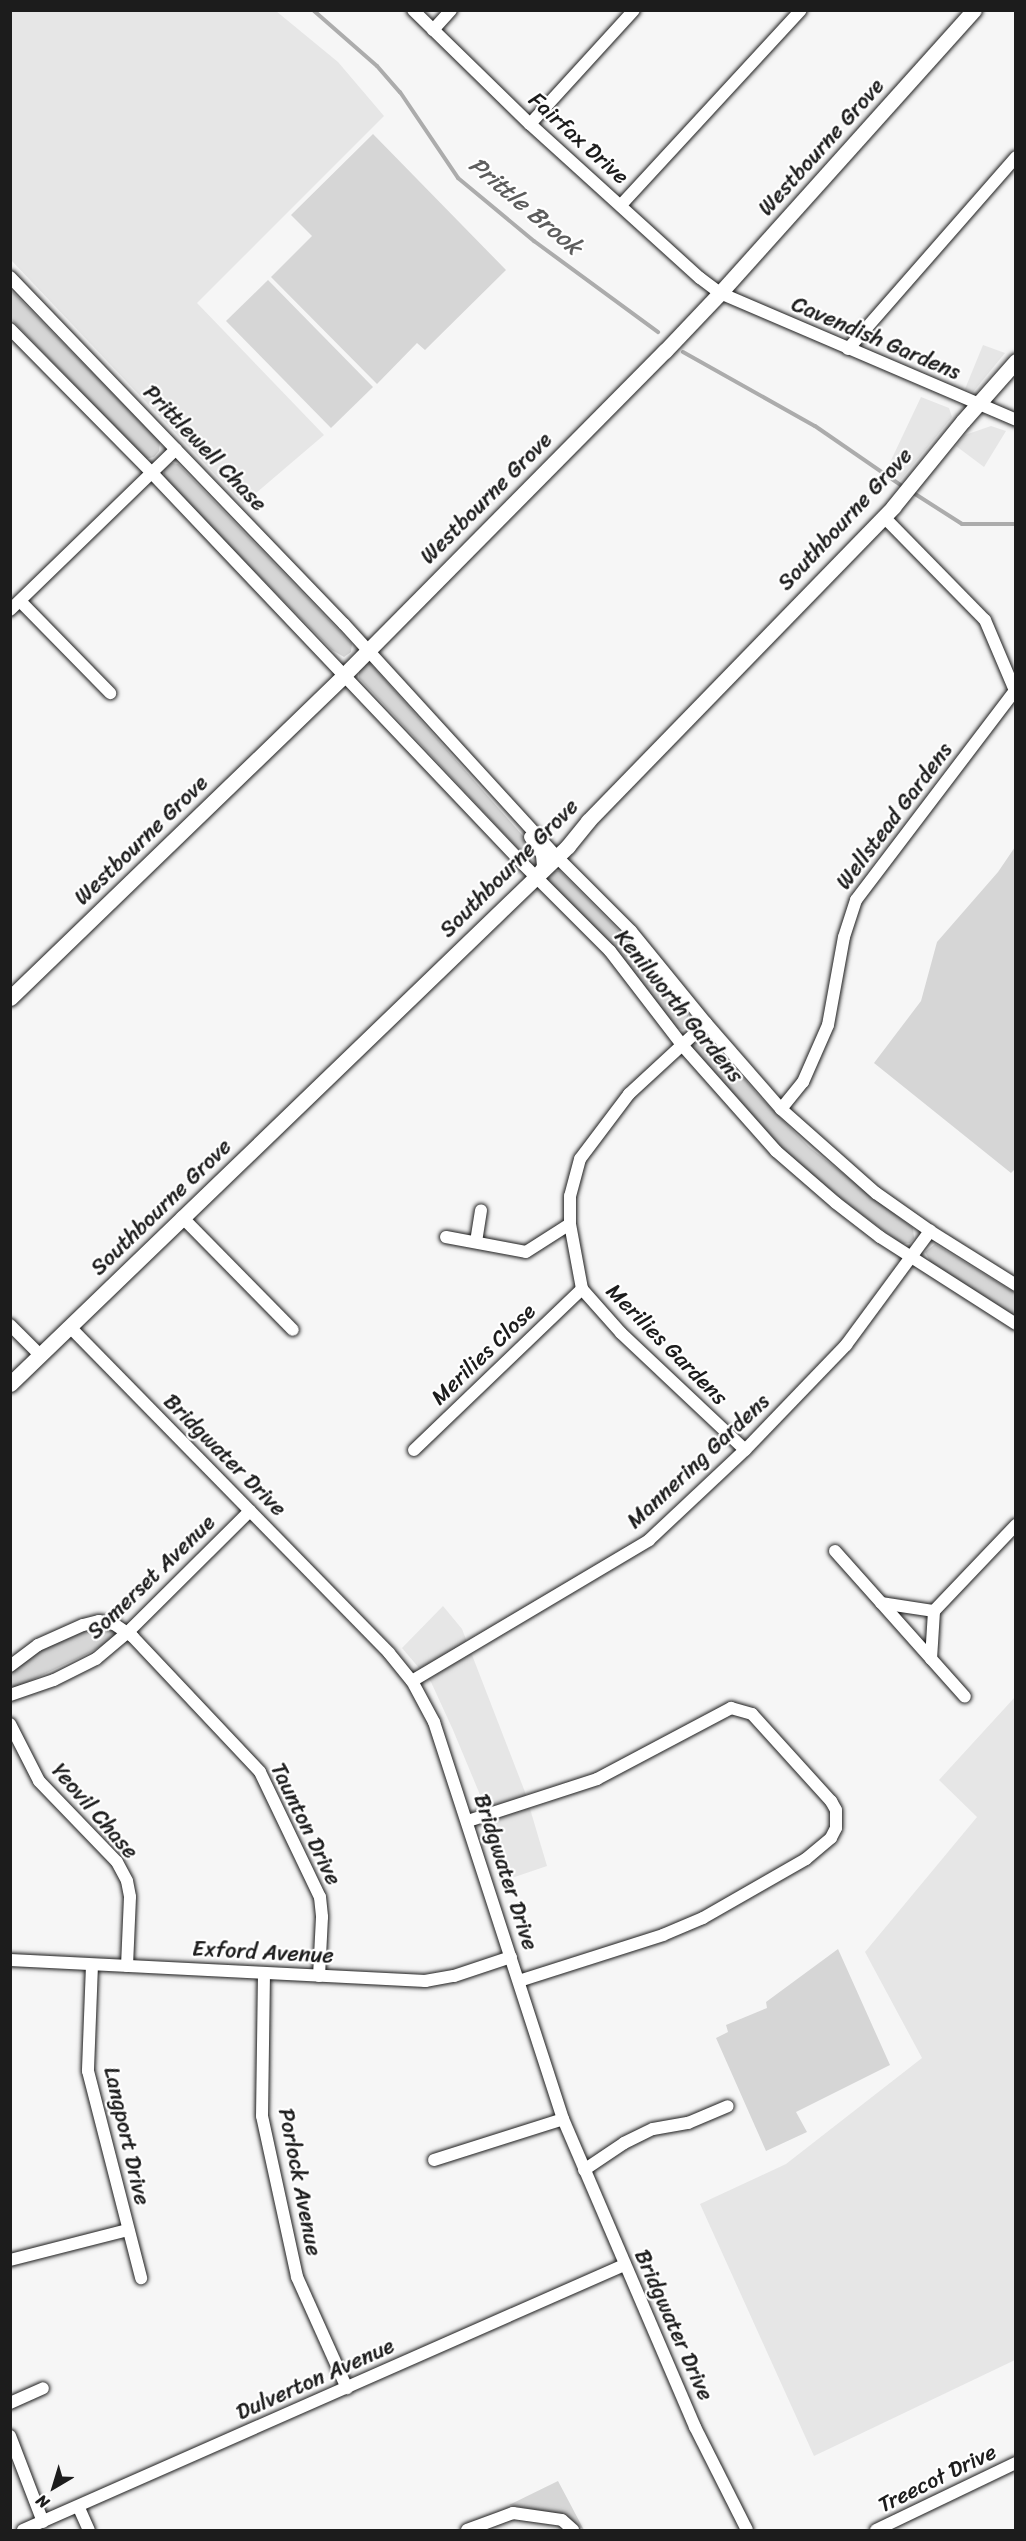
<!DOCTYPE html>
<html>
<head>
<meta charset="utf-8">
<style>
  body { margin:0 }
  #map { position:relative; width:1026px; height:2541px; overflow:hidden; background:#f6f6f6; font-family:Sriracha,sans-serif }
  div>[style] { position:absolute }
  .built>* { inset:0; background:#e6e6e6 }
  .green>* { inset:0; background:#d6d6d6 }
  .stream>* { height:4px; margin:-2px; padding:0 2px; transform-origin:2px; border-radius:2px; background:#acacac }
  .roads { filter:drop-shadow(0 0 2px #1c1c1c) drop-shadow(0 0 2px #1c1c1c) }
  .minor>* { height:12px; margin:-6px; padding:0 6px; transform-origin:6px; border-radius:6px; background:#fff }
  .major>* { height:15px; margin:-7.5px; padding:0 7.5px; transform-origin:7.5px; border-radius:7.5px; background:#fff }
  span { translate:-50% -50%; white-space:nowrap; text-align:center; line-height:1.15; -webkit-text-stroke:4.5px #fff; paint-order:stroke }
  .street-label { font-size:22px; color:#1c1c1c }
  .water-label { font-size:24px; color:#5d5d5d; font-style:italic }
  .frame { position:absolute; inset:0; border:12px solid #1c1c1c; pointer-events:none }
  .north { position:absolute; left:24px; top:2457px; width:60px; height:60px; -webkit-text-stroke:4px #fff; paint-order:stroke; rotate:218deg; font-size:16px; font-weight:700; line-height:24px; text-align:center; color:#1c1c1c }
  .north::after { content:''; display:block; margin:auto; width:21px; height:27px; background:#1c1c1c; clip-path:polygon(50% 0,100% 100%,50% 72%,0 100%) }
</style>
</head>
<body>
<div id="map">
  <div class="built">
    <div style="clip-path:polygon(10px 11px,276px 11px,338px 62px,384px 116px,197px 303px,324px 435px,243px 504px,11px 260px)"></div>
    <div style="clip-path:polygon(983px 345px,1005px 353px,973px 392px,965px 389px)"></div>
    <div style="clip-path:polygon(921px 397px,949px 408px,952px 417px,899px 482px,885px 473px)"></div>
    <div style="clip-path:polygon(991px 426px,1006px 431px,984px 467px,956px 446px,965px 435px)"></div>
    <div style="clip-path:polygon(443px 1606px,462px 1629px,525px 1792px,547px 1866px,500px 1882px,484px 1828px,483px 1802px,453px 1730px,431px 1682px,402px 1648px)"></div>
    <div style="clip-path:polygon(1015px 1697px,1015px 2360px,814px 2456px,700px 2204px,786px 2164px,922px 2058px,865px 1952px,977px 1817px,939px 1780px)"></div>
  </div>
  <div class="green">
    <div style="clip-path:polygon(373px 134px,506px 270px,425px 350px,417px 343px,377px 384px,271px 277px,312px 236px,291px 215px)"></div>
    <div style="clip-path:polygon(268px 280px,373px 387px,331px 428px,226px 321px)"></div>
    <div style="clip-path:polygon(10px 289px,160px 442px,159px 451px,154px 457px,146px 459px,11px 319px)"></div>
    <div style="clip-path:polygon(172px 463px,178px 464px,352px 644px,351px 652px,344px 657px,332px 650px,164px 479px,164px 469px)"></div>
    <div style="clip-path:polygon(363px 663px,371px 664px,531px 845px,523px 854px,359px 678px,359px 667px)"></div>
    <div style="clip-path:polygon(1015px 847px,1016px 1168px,1011px 1173px,874px 1063px,921px 1001px,937px 942px,998px 872px)"></div>
    <div style="clip-path:polygon(555px 871px,560px 871px,617px 929px,688px 1014px,689px 1024px,683px 1030px,676px 1028px,612px 947px,547px 879px,548px 874px)"></div>
    <div style="clip-path:polygon(703px 1036px,710px 1038px,759px 1096px,809px 1147px,913px 1228px,914px 1238px,910px 1243px,902px 1244px,853px 1208px,794px 1160px,749px 1116px,691px 1049px,693px 1041px)"></div>
    <div style="clip-path:polygon(935px 1244px,1015px 1293px,1015px 1316px,931px 1263px,925px 1252px)"></div>
    <div style="clip-path:polygon(105px 1625px,115px 1632px,115px 1638px,89px 1653px,17px 1687px,11px 1686px,10px 1673px,41px 1648px,70px 1634px)"></div>
    <div style="clip-path:polygon(838px 1949px,890px 2065px,796px 2112px,807px 2132px,766px 2151px,716px 2038px,728px 2032px,726px 2025px,767px 2008px,766px 2002px)"></div>
    <div style="clip-path:polygon(558px 2481px,584px 2530px,560px 2514px,509px 2505px)"></div>
  </div>
  <div class="stream">
    <div style="left:313px;top:10px;width:85px;rotate:41.2deg"></div>
    <div style="left:377px;top:66px;width:35px;rotate:49deg"></div>
    <div style="left:400px;top:92px;width:104px;rotate:56deg"></div>
    <div style="left:458px;top:178px;width:99px;rotate:39.7deg"></div>
    <div style="left:534px;top:241px;width:154px;rotate:36.3deg"></div>
    <div style="left:683px;top:352px;width:151px;rotate:29.3deg"></div>
    <div style="left:815px;top:426px;width:109px;rotate:34.6deg"></div>
    <div style="left:912px;top:492px;width:59px;rotate:32.6deg"></div>
    <div style="left:962px;top:524px;width:54px"></div>
  </div>
  <div class="roads">
    <div class="minor">
      <div style="left:413px;top:10px;width:163px;rotate:44.3deg"></div>
      <div style="left:530px;top:124px;width:229px;rotate:42.2deg"></div>
      <div style="left:700px;top:278px;width:25px;rotate:37deg"></div>
      <div style="left:720px;top:293px;width:322px;rotate:23.2deg"></div>
      <div style="left:433px;top:30px;width:27px;rotate:-48deg"></div>
      <div style="left:530px;top:124px;width:154px;rotate:-47.6deg"></div>
      <div style="left:621px;top:205px;width:265px;rotate:-47.3deg"></div>
      <div style="left:10px;top:277px;width:482px;rotate:46.1deg"></div>
      <div style="left:344px;top:624px;width:314px;rotate:47.6deg"></div>
      <div style="left:556px;top:856px;width:106px;rotate:45deg"></div>
      <div style="left:631px;top:931px;width:119px;rotate:50.8deg"></div>
      <div style="left:706px;top:1023px;width:114px;rotate:48.9deg"></div>
      <div style="left:781px;top:1109px;width:127px;rotate:41.5deg"></div>
      <div style="left:876px;top:1193px;width:66px;rotate:35.1deg"></div>
      <div style="left:930px;top:1231px;width:102px;rotate:32.1deg"></div>
      <div style="left:10px;top:329px;width:201px;rotate:45.4deg"></div>
      <div style="left:151px;top:472px;width:540px;rotate:46.5deg"></div>
      <div style="left:523px;top:864px;width:123px;rotate:45deg"></div>
      <div style="left:610px;top:951px;width:118px;rotate:52.5deg"></div>
      <div style="left:682px;top:1045px;width:142px;rotate:48.4deg"></div>
      <div style="left:776px;top:1151px;width:79px;rotate:40.9deg"></div>
      <div style="left:836px;top:1203px;width:56px;rotate:37.7deg"></div>
      <div style="left:880px;top:1237px;width:161px;rotate:32.6deg"></div>
      <div style="left:848px;top:349px;width:255px;rotate:-48.8deg"></div>
      <div style="left:884px;top:517px;width:144px;rotate:45.6deg"></div>
      <div style="left:985px;top:620px;width:79px;rotate:67deg"></div>
      <div style="left:20px;top:601px;width:129px;rotate:45.6deg"></div>
      <div style="left:10px;top:610px;width:231px;rotate:-44.1deg"></div>
      <div style="left:530px;top:837px;width:22px;rotate:56deg"></div>
      <div style="left:542px;top:855px;width:12px;rotate:85deg"></div>
      <div style="left:543px;top:867px;width:6px;rotate:129deg"></div>
      <div style="left:706px;top:1023px;width:105px;rotate:137.3deg"></div>
      <div style="left:629px;top:1094px;width:81px;rotate:127deg"></div>
      <div style="left:580px;top:1159px;width:38px;rotate:105deg"></div>
      <div style="left:570px;top:1196px;width:28px;rotate:90deg"></div>
      <div style="left:570px;top:1224px;width:66px;rotate:79.5deg"></div>
      <div style="left:582px;top:1289px;width:59px;rotate:48.4deg"></div>
      <div style="left:621px;top:1333px;width:170px;rotate:43.3deg"></div>
      <div style="left:781px;top:1109px;width:35px;rotate:-51deg"></div>
      <div style="left:803px;top:1082px;width:62px;rotate:-66.3deg"></div>
      <div style="left:828px;top:1025px;width:89px;rotate:-79.7deg"></div>
      <div style="left:844px;top:937px;width:39px;rotate:-72deg"></div>
      <div style="left:856px;top:900px;width:261px;rotate:-52.8deg"></div>
      <div style="left:182px;top:1217px;width:158px;rotate:45.5deg"></div>
      <div style="left:446px;top:1237px;width:81px;rotate:10.6deg"></div>
      <div style="left:526px;top:1252px;width:52px;rotate:-32.5deg"></div>
      <div style="left:476px;top:1242px;width:32px;rotate:-81deg"></div>
      <div style="left:10px;top:1325px;width:44px;rotate:45deg"></div>
      <div style="left:70px;top:1327px;width:456px;rotate:45.6deg"></div>
      <div style="left:389px;top:1653px;width:36px;rotate:51deg"></div>
      <div style="left:412px;top:1681px;width:47px;rotate:61.8deg"></div>
      <div style="left:434px;top:1722px;width:417px;rotate:72deg"></div>
      <div style="left:563px;top:2119px;width:335px;rotate:66.8deg"></div>
      <div style="left:695px;top:2427px;width:115px;rotate:63.2deg"></div>
      <div style="left:414px;top:1450px;width:233px;rotate:-43.8deg"></div>
      <div style="left:835px;top:1551px;width:195px;rotate:48.3deg"></div>
      <div style="left:881px;top:1603px;width:54px;rotate:8.6deg"></div>
      <div style="left:934px;top:1611px;width:119px;rotate:-46.4deg"></div>
      <div style="left:931px;top:1659px;width:48px;rotate:-86.4deg"></div>
      <div style="left:10px;top:1666px;width:35px;rotate:-37deg"></div>
      <div style="left:38px;top:1645px;width:49px;rotate:-24deg"></div>
      <div style="left:83px;top:1625px;width:16px;rotate:-14deg"></div>
      <div style="left:99px;top:1621px;width:15px;rotate:11deg"></div>
      <div style="left:114px;top:1624px;width:23px;rotate:34deg"></div>
      <div style="left:133px;top:1637px;width:185px;rotate:46.7deg"></div>
      <div style="left:260px;top:1772px;width:139px;rotate:64.4deg"></div>
      <div style="left:320px;top:1897px;width:20px;rotate:84deg"></div>
      <div style="left:322px;top:1917px;width:59px;rotate:92.9deg"></div>
      <div style="left:412px;top:1681px;width:276px;rotate:-30.7deg"></div>
      <div style="left:649px;top:1540px;width:132px;rotate:-43.2deg"></div>
      <div style="left:745px;top:1450px;width:146px;rotate:-46.1deg"></div>
      <div style="left:846px;top:1345px;width:142px;rotate:-53.6deg"></div>
      <div style="left:10px;top:1695px;width:46px;rotate:-18.8deg"></div>
      <div style="left:54px;top:1680px;width:47px;rotate:-26.6deg"></div>
      <div style="left:96px;top:1659px;width:42px;rotate:-40.2deg"></div>
      <div style="left:128px;top:1632px;width:172px;rotate:-44.8deg"></div>
      <div style="left:10px;top:1724px;width:64px;rotate:63deg"></div>
      <div style="left:39px;top:1781px;width:112px;rotate:46.1deg"></div>
      <div style="left:117px;top:1862px;width:21px;rotate:62deg"></div>
      <div style="left:127px;top:1881px;width:16px;rotate:79deg"></div>
      <div style="left:130px;top:1897px;width:69px;rotate:92.5deg"></div>
      <div style="left:468px;top:1821px;width:136px;rotate:-18deg"></div>
      <div style="left:597px;top:1779px;width:152px;rotate:-27.9deg"></div>
      <div style="left:731px;top:1708px;width:22px;rotate:16deg"></div>
      <div style="left:752px;top:1714px;width:118px;rotate:47.8deg"></div>
      <div style="left:831px;top:1801px;width:10px;rotate:61deg"></div>
      <div style="left:836px;top:1810px;width:18px;rotate:90deg"></div>
      <div style="left:836px;top:1828px;width:11px;rotate:117deg"></div>
      <div style="left:831px;top:1838px;width:33px;rotate:140deg"></div>
      <div style="left:806px;top:1859px;width:119px;rotate:150.2deg"></div>
      <div style="left:703px;top:1918px;width:43px;rotate:157deg"></div>
      <div style="left:663px;top:1935px;width:151px;rotate:162.3deg"></div>
      <div style="left:10px;top:1960px;width:416px;rotate:2.9deg"></div>
      <div style="left:425px;top:1981px;width:29px;rotate:-10deg"></div>
      <div style="left:454px;top:1976px;width:60px;rotate:-18.4deg"></div>
      <div style="left:92px;top:1965px;width:106px;rotate:92.2deg"></div>
      <div style="left:88px;top:2071px;width:214px;rotate:75.6deg"></div>
      <div style="left:264px;top:1973px;width:143px;rotate:90.8deg"></div>
      <div style="left:262px;top:2116px;width:165px;rotate:77.7deg"></div>
      <div style="left:297px;top:2277px;width:122px;rotate:65.8deg"></div>
      <div style="left:434px;top:2160px;width:135px;rotate:-17.6deg"></div>
      <div style="left:584px;top:2170px;width:48px;rotate:-34deg"></div>
      <div style="left:624px;top:2143px;width:32px;rotate:-26deg"></div>
      <div style="left:653px;top:2129px;width:36px;rotate:-10deg"></div>
      <div style="left:688px;top:2123px;width:43px;rotate:-23deg"></div>
      <div style="left:10px;top:2260px;width:122px;rotate:-14.3deg"></div>
      <div style="left:10px;top:2403px;width:36px;rotate:-24deg"></div>
      <div style="left:10px;top:2436px;width:92px;rotate:69deg"></div>
      <div style="left:79px;top:2508px;width:24px;rotate:66deg"></div>
      <div style="left:23px;top:2530px;width:657px;rotate:-23.79deg"></div>
      <div style="left:467px;top:2530px;width:49px;rotate:-20.3deg"></div>
      <div style="left:513px;top:2513px;width:49px;rotate:8.1deg"></div>
      <div style="left:562px;top:2520px;width:15px;rotate:42deg"></div>
      <div style="left:876px;top:2530px;width:155px;rotate:-25.6deg"></div>
    </div>
    <div class="major">
      <div style="left:10px;top:998px;width:465px;rotate:-44deg"></div>
      <div style="left:344px;top:675px;width:456px;rotate:-45.3deg"></div>
      <div style="left:665px;top:351px;width:80px;rotate:-46.5deg"></div>
      <div style="left:720px;top:293px;width:380px;rotate:-48.1deg"></div>
      <div style="left:10px;top:1384px;width:775px;rotate:-43.95deg"></div>
      <div style="left:568px;top:846px;width:32px;rotate:-51deg"></div>
      <div style="left:588px;top:821px;width:438px;rotate:-45.8deg"></div>
      <div style="left:893px;top:507px;width:111px;rotate:-50.9deg"></div>
      <div style="left:963px;top:421px;width:80px;rotate:-48.5deg"></div>
    </div>
  </div>
  <div class="street-label">
    <span style="left:579px;top:138px;rotate:42deg">Fairfax Drive</span>
    <span style="left:821px;top:147px;rotate:-48deg">Westbourne Grove</span>
    <span style="left:876px;top:338px;rotate:23deg">Cavendish Gardens</span>
    <span style="left:205px;top:448px;rotate:46deg">Prittlewell Chase</span>
    <span style="left:486px;top:498px;rotate:-45deg">Westbourne Grove</span>
    <span style="left:845px;top:519px;rotate:-47deg">Southbourne Grove</span>
    <span style="left:894px;top:816px;rotate:-53deg">Wellstead Gardens</span>
    <span style="left:141px;top:840px;rotate:-44deg">Westbourne Grove</span>
    <span style="left:509px;top:868px;rotate:-45deg">Southbourne Grove</span>
    <span style="left:679px;top:1006px;rotate:51deg">Kenilworth Gardens</span>
    <span style="left:161px;top:1207px;rotate:-44deg">Southbourne Grove</span>
    <span style="left:667px;top:1344px;rotate:45deg">Merilies Gardens</span>
    <span style="left:483px;top:1354px;rotate:-44deg">Merilies Close</span>
    <span style="left:225px;top:1455px;rotate:45deg">Bridgwater Drive</span>
    <span style="left:698px;top:1461px;rotate:-43deg">Mannering Gardens</span>
    <span style="left:151px;top:1577px;rotate:-44deg">Somerset Avenue</span>
    <span style="left:95px;top:1811px;rotate:49deg">Yeovil Chase</span>
    <span style="left:306px;top:1824px;rotate:64deg">Taunton Drive</span>
    <span style="left:506px;top:1872px;rotate:72deg">Bridgwater Drive</span>
    <span style="left:263px;top:1952px;rotate:3deg">Exford Avenue</span>
    <span style="left:127px;top:2136px;rotate:77deg">Langport Drive</span>
    <span style="left:300px;top:2182px;rotate:79deg">Porlock Avenue</span>
    <span style="left:674px;top:2325px;rotate:66deg">Bridgwater Drive</span>
    <span style="left:315px;top:2379px;rotate:-24deg">Dulverton Avenue</span>
    <span style="left:937px;top:2478px;rotate:-26deg">Treecot Drive</span>
  </div>
  <div class="water-label">
    <span style="left:525px;top:206px;rotate:40deg">Prittle Brook</span>
  </div>
  <div class="frame"></div>
  <div class="north">N</div>
</div>
</body>
</html>
